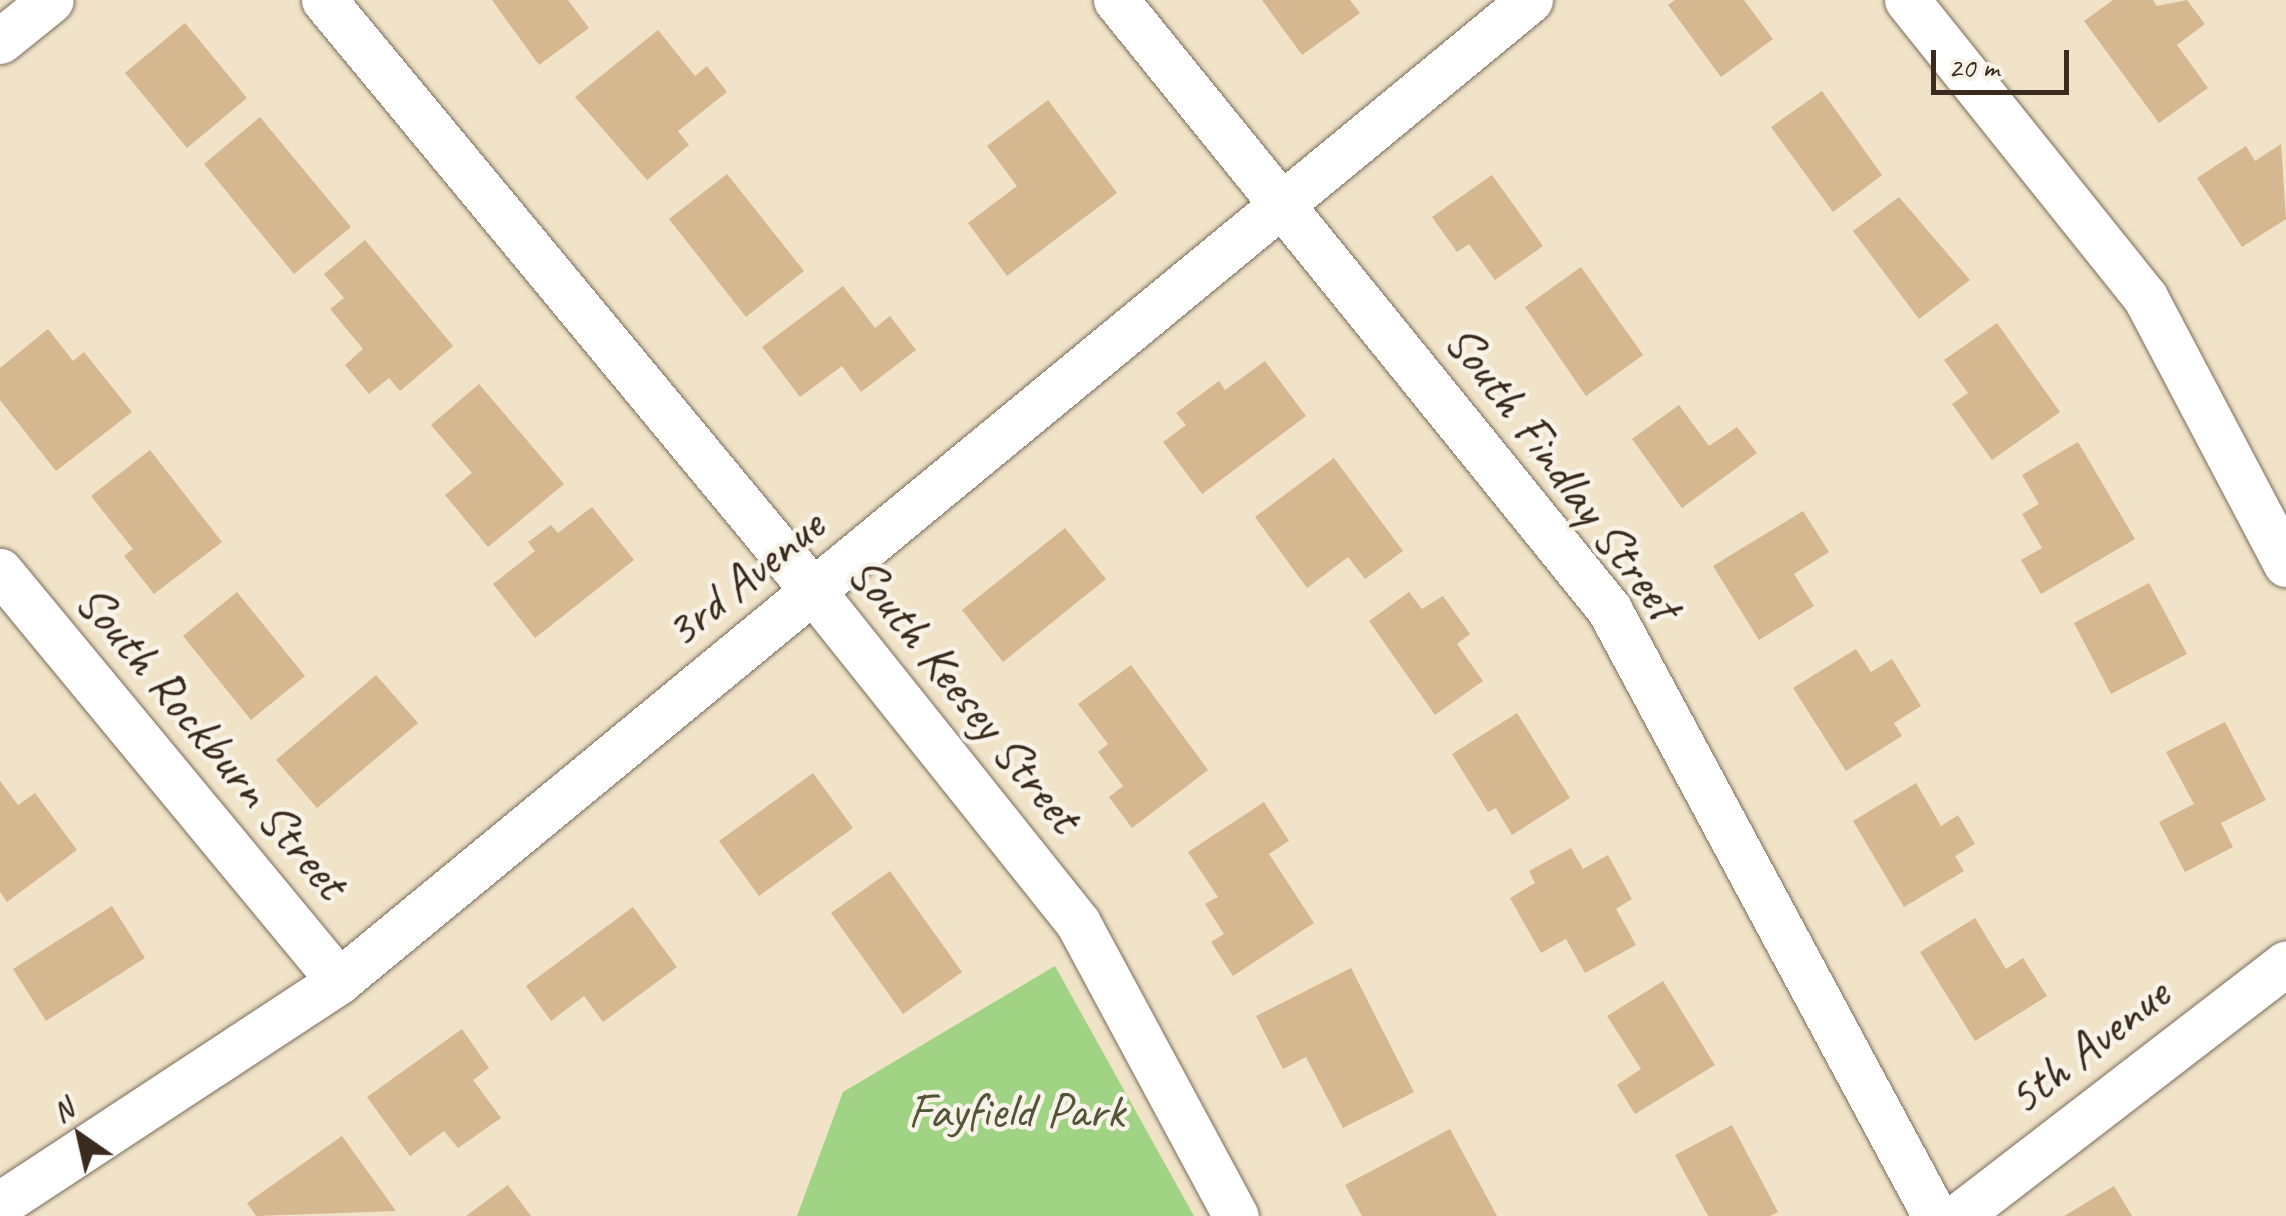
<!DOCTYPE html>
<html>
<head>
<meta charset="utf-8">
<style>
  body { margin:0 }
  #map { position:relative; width:2286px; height:1216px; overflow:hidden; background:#f0e3c8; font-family:Caveat,sans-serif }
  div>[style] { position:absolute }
  .green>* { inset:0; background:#a0d383 }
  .building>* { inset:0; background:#d5b790 }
  .roads { filter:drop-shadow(0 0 2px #7a6b5a) drop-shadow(0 0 2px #7a6b5a) }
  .street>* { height:45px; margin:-22.5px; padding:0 22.5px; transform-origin:22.5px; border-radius:22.5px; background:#fff }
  span { translate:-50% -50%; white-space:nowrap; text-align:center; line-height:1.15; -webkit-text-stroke:9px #f7f3e8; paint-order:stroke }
  .street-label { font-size:50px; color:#3b2a1e }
  .park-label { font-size:50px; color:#545437 }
  .north { position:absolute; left:30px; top:1086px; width:100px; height:100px; -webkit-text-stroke:8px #f7f3e8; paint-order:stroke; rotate:326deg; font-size:28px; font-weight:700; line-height:40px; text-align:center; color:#3b2a1e }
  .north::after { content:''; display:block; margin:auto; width:35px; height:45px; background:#3b2a1e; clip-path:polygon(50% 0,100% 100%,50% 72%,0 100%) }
  .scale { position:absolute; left:1931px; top:50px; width:138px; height:45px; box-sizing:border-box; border:5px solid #3b2a1e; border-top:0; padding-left:12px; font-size:30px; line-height:35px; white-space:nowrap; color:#3b2a1e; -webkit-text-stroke:8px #f7f3e8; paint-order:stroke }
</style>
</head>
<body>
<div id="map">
  <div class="green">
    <div style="clip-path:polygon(1055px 966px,1194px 1216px,797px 1216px,843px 1092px)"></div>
  </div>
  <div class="building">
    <div style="clip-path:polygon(492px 0,568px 0,589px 28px,539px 65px)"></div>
    <div style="clip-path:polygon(1262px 0,1350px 0,1360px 13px,1302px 55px)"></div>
    <div style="clip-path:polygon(1675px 0,1744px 0,1773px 39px,1721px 77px,1668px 5px)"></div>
    <div style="clip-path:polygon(2113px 0,2153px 0,2157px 6px,2187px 0,2205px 24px,2177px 45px,2208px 88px,2159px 123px,2084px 21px)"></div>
    <div style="clip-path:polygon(185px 23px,247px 98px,187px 148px,125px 73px)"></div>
    <div style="clip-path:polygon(658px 30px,695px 76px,707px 66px,727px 92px,678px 131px,689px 145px,647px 180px,575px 97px)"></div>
    <div style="clip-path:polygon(1822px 91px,1882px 175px,1833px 212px,1771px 127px)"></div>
    <div style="clip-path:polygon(1048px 100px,1117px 193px,1007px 276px,968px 223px,1017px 186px,987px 146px)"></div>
    <div style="clip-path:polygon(260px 117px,351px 227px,294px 274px,204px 164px)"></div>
    <div style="clip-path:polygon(2281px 144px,2286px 219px,2242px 247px,2197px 178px,2246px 146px,2255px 161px)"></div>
    <div style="clip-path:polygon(727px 174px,804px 271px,746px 317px,669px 219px)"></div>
    <div style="clip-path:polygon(1492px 175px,1543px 246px,1495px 280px,1469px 244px,1457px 252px,1432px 217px)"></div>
    <div style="clip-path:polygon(1899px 197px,1970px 280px,1919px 319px,1853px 231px)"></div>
    <div style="clip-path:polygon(365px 240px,453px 346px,400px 391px,389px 378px,369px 394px,345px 365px,363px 349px,330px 309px,344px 298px,324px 274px)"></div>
    <div style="clip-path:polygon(1581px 267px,1643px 355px,1586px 396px,1525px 307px)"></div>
    <div style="clip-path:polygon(843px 286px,875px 328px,890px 316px,916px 350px,861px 392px,842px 366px,800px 397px,762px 347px)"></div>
    <div style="clip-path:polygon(1997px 323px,2060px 412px,1992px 460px,1952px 404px,1968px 393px,1944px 360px)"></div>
    <div style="clip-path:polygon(48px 329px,73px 361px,84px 352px,132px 412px,56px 471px,0 400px,0 368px)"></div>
    <div style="clip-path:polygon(1265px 361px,1306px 416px,1202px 494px,1163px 442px,1186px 425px,1176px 413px,1219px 381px,1225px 390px)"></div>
    <div style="clip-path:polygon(479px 384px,564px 484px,488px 547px,445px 495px,472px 473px,431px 425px)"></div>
    <div style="clip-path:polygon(1679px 405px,1709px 446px,1737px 427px,1757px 453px,1682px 508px,1632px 439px)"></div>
    <div style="clip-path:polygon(2078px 442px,2135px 539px,2041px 594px,2021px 560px,2042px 548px,2022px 514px,2039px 504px,2022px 475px)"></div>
    <div style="clip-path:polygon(150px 450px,222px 542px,154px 594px,124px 556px,133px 549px,91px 496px)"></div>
    <div style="clip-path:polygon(1334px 458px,1403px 551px,1365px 579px,1348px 557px,1307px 588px,1255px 517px)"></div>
    <div style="clip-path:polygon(592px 507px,634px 560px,535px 638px,493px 584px,535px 551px,528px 542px,551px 525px,558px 533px)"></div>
    <div style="clip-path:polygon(1803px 511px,1829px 552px,1794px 574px,1814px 606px,1759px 640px,1713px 566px)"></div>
    <div style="clip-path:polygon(1065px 528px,1106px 579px,1003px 662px,962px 610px)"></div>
    <div style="clip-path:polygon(2149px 583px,2187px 654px,2111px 694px,2074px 623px)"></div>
    <div style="clip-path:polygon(237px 592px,305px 676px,251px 720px,183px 636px)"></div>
    <div style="clip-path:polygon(1409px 592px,1422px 609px,1443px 596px,1470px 634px,1457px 644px,1483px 681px,1435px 715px,1369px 621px)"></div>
    <div style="clip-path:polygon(1856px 649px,1871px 672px,1892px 659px,1921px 706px,1894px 723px,1902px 736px,1846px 771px,1793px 688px)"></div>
    <div style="clip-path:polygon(1131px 665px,1208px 770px,1132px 828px,1109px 797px,1123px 786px,1098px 752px,1108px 744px,1078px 704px)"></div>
    <div style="clip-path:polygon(376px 675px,418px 723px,317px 808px,276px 760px)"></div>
    <div style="clip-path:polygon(1517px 713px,1570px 798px,1512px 835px,1496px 808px,1488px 812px,1452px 754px)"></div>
    <div style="clip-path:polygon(2225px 722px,2266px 800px,2221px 823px,2233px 847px,2185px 872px,2159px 822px,2194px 804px,2166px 752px)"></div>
    <div style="clip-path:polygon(813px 773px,853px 828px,759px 896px,719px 841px)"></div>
    <div style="clip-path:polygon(0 781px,18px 805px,35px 793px,77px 850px,7px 902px,0 892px)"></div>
    <div style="clip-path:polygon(1916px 783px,1941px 826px,1958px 815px,1975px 844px,1955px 856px,1964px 871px,1904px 907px,1853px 821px)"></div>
    <div style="clip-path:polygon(1264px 802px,1289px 841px,1269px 854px,1314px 923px,1233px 976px,1211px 942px,1224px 934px,1205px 904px,1218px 897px,1188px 852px)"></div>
    <div style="clip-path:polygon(1571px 848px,1583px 869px,1608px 855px,1632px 899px,1616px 909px,1636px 945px,1585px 973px,1566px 939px,1541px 953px,1510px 898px,1535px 883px,1529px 871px)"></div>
    <div style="clip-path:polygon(890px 871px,962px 972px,903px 1014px,831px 913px)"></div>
    <div style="clip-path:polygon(112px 906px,145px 958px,46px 1021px,13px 969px)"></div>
    <div style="clip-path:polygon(633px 907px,677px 967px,603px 1022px,584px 996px,551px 1021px,526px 986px)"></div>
    <div style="clip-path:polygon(1975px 918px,2006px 969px,2023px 958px,2047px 996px,1975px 1041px,1920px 952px)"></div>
    <div style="clip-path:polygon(1351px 968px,1414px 1092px,1343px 1128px,1306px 1057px,1283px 1069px,1256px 1016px)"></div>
    <div style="clip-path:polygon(1663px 981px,1715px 1065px,1635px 1114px,1617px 1085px,1641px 1069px,1607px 1016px)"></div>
    <div style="clip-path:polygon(462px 1029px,489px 1068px,473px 1080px,501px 1118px,458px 1148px,444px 1131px,410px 1156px,367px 1097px)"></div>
    <div style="clip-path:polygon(1732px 1125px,1778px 1212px,1770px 1216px,1708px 1216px,1675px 1155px)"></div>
    <div style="clip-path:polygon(1450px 1129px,1497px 1216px,1362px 1216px,1345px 1185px)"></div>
    <div style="clip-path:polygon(342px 1136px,396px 1211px,256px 1216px,247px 1203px)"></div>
    <div style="clip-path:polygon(508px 1185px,531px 1216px,466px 1216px)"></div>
    <div style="clip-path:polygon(2114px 1186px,2132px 1216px,2064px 1216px)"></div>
  </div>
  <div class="roads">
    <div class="street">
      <div style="left:324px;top:0;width:768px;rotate:50.39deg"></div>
      <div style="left:814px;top:592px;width:423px;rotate:51.4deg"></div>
      <div style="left:1078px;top:923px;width:333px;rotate:61.7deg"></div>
      <div style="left:1116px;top:0;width:784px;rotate:51.01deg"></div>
      <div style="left:1609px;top:609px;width:689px;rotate:61.76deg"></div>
      <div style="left:1907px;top:0;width:381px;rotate:51.3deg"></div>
      <div style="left:2145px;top:297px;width:302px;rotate:62.2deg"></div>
      <div style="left:0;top:41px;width:65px;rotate:-38.8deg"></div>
      <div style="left:0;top:571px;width:532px;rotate:50.42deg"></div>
      <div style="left:0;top:1204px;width:406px;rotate:-33.3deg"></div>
      <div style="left:339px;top:981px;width:1543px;rotate:-39.48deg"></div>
      <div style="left:1958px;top:1216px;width:414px;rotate:-37.6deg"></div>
    </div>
  </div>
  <div class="street-label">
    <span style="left:1563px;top:472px;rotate:53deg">South Findlay Street</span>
    <span style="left:744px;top:578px;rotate:-39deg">3rd Avenue</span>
    <span style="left:965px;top:694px;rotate:51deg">South Keesey Street</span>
    <span style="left:212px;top:741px;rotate:50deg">South Rockburn Street</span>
    <span style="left:2088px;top:1046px;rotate:-38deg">5th Avenue</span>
  </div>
  <div class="park-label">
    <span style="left:1016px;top:1111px">Fayfield Park</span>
  </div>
  <div class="north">N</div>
  <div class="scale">20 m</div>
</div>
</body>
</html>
